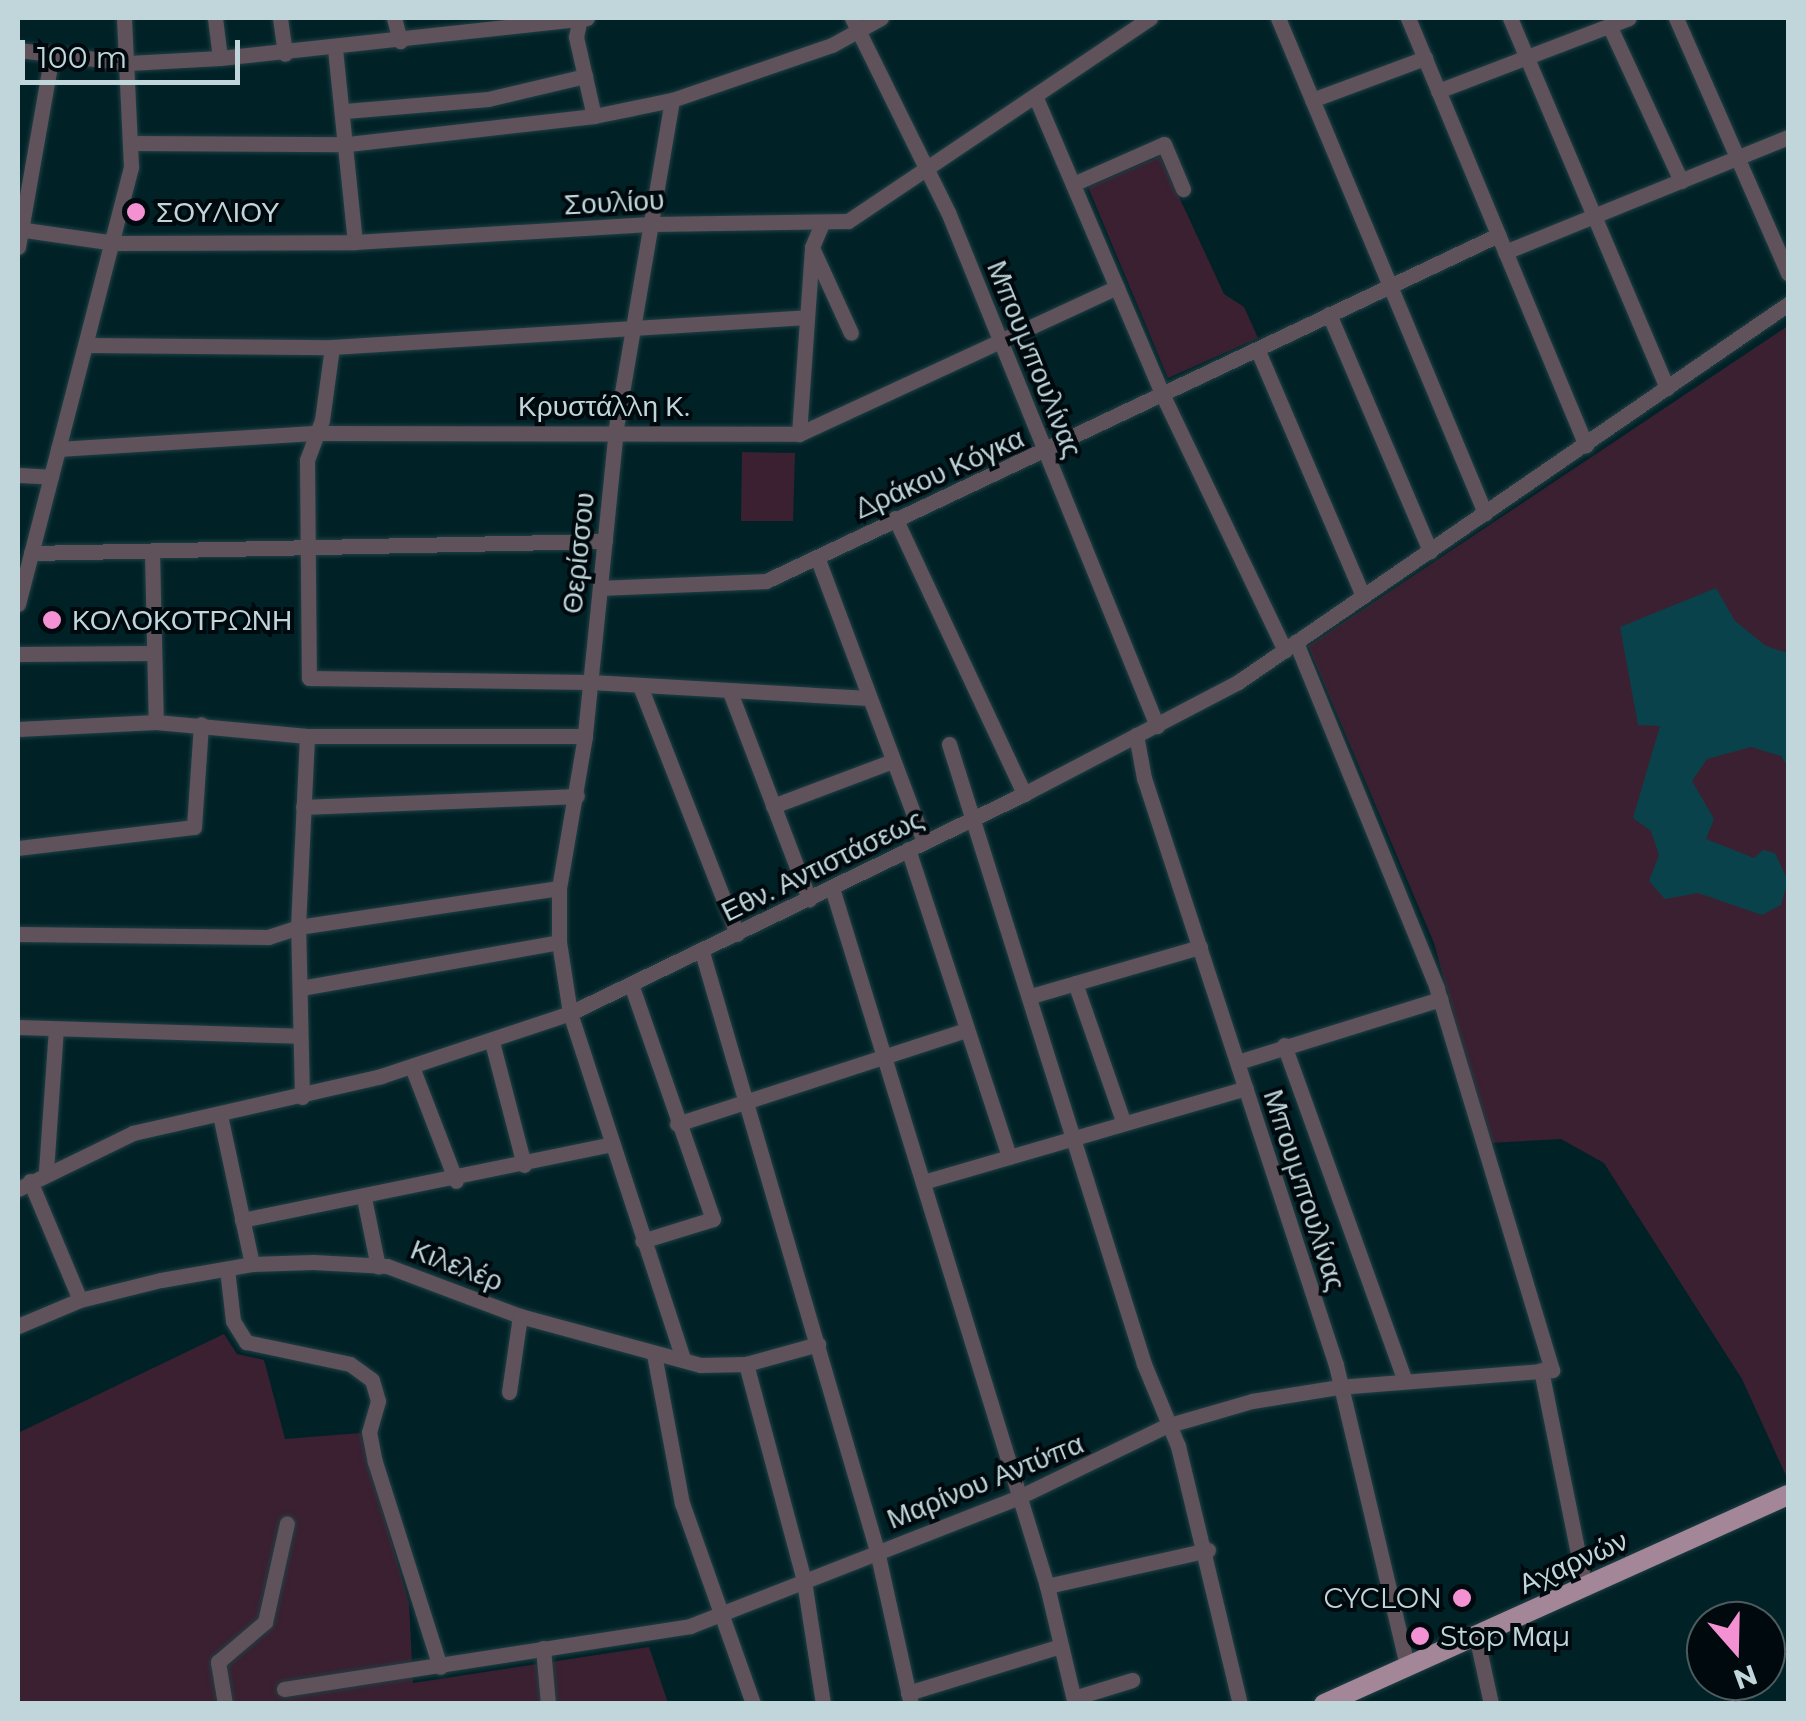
<!DOCTYPE html>
<html>
<head>
<meta charset="utf-8">
<style>
  body { margin:0 }
  #map { position:relative; width:1806px; height:1721px; overflow:hidden; background:#002227; font-family:Montserrat,sans-serif }
  div>[style] { position:absolute }
  .green>* { inset:0; background:#3b2031 }
  .water>* { inset:0; background:#09424b }
  .roads { filter:drop-shadow(0 0 2px #1f3f44) drop-shadow(0 0 2px #1f3f44) }
  .minor>* { height:15px; margin:-7.5px; padding:0 7.5px; transform-origin:7.5px; border-radius:7.5px; background:#60525a }
  .major>* { height:20px; margin:-10px; padding:0 10px; transform-origin:10px; border-radius:10px; background:#a38798 }
  .dots>* { width:28px; height:28px; translate:-50% -50%; box-sizing:border-box; border:5px solid #00090d; border-radius:50% }
  span { translate:-50% -50%; white-space:nowrap; text-align:center; line-height:1.15; -webkit-text-stroke:8px #00090d; paint-order:stroke }
  .street-label { font-size:28px; color:#c0d6db }
  .poi-label { font-size:28px; color:#c0d6db }
  .left { translate:0 -50%; text-align:left }
  .right { translate:-100% -50%; text-align:right }
  .frame { position:absolute; inset:0; border:20px solid #c0d6db; pointer-events:none }
  .north { position:absolute; left:1686px; top:1601px; width:100px; height:100px; box-sizing:border-box; background:#00090d; border:2px solid #4d5b5f; border-radius:50%; rotate:160deg; font-size:28px; font-weight:700; line-height:40px; text-align:center; color:#c0d6db }
  .north::after { content:''; display:block; margin:auto; width:35px; height:45px; background:#f491d3; clip-path:polygon(50% 0,100% 100%,50% 72%,0 100%) }
  .scale { position:absolute; left:20px; top:40px; width:220px; height:45px; box-sizing:border-box; border:5px solid #c0d6db; border-top:0; padding-left:12px; font-size:30px; line-height:35px; white-space:nowrap; color:#c0d6db; -webkit-text-stroke:8px #00090d; paint-order:stroke }
</style>
</head>
<body>
<div id="map">
  <div class="green">
    <div style="clip-path:polygon(1160px 156px,1224px 294px,1244px 307px,1258px 338px,1168px 378px,1088px 187px)"></div>
    <div style="clip-path:polygon(1788px 326px,1788px 1480px,1742px 1379px,1604px 1163px,1561px 1139px,1488px 1143px,1434px 943px,1308px 646px)"></div>
    <div style="clip-path:polygon(742px 452px,795px 453px,793px 521px,741px 521px)"></div>
    <div style="clip-path:polygon(224px 1334px,237px 1354px,264px 1360px,285px 1439px,361px 1433px,409px 1603px,413px 1683px,649px 1647px,668px 1703px,18px 1704px,18px 1433px)"></div>
  </div>
  <div class="water">
    <div style="clip-path:polygon(1716px 588px,1735px 621px,1766px 646px,1788px 653px,1788px 767px,1781px 756px,1751px 747px,1707px 759px,1692px 781px,1714px 819px,1706px 839px,1754px 858px,1763px 850px,1775px 853px,1788px 881px,1781px 905px,1762px 915px,1698px 893px,1665px 899px,1649px 881px,1659px 855px,1651px 831px,1633px 818px,1660px 726px,1638px 725px,1620px 627px)"></div>
  </div>
  <div class="roads">
    <div class="minor">
      <div style="left:215px;top:18px;width:40px;rotate:82.9deg"></div>
      <div style="left:280px;top:18px;width:36px;rotate:82deg"></div>
      <div style="left:394px;top:18px;width:24px;rotate:75deg"></div>
      <div style="left:580px;top:18px;width:19px;rotate:102deg"></div>
      <div style="left:576px;top:37px;width:81px;rotate:77.2deg"></div>
      <div style="left:852px;top:18px;width:216px;rotate:63.7deg"></div>
      <div style="left:948px;top:212px;width:555px;rotate:67.87deg"></div>
      <div style="left:1278px;top:18px;width:537px;rotate:67.31deg"></div>
      <div style="left:1408px;top:18px;width:463px;rotate:67.4deg"></div>
      <div style="left:1510px;top:18px;width:402px;rotate:67deg"></div>
      <div style="left:1676px;top:18px;width:279px;rotate:66.3deg"></div>
      <div style="left:1609px;top:25px;width:172px;rotate:65.2deg"></div>
      <div style="left:335px;top:49px;width:194px;rotate:84.1deg"></div>
      <div style="left:18px;top:50px;width:112px;rotate:6.7deg"></div>
      <div style="left:129px;top:63px;width:91px;rotate:-3.1deg"></div>
      <div style="left:220px;top:58px;width:369px;rotate:-6.2deg"></div>
      <div style="left:1438px;top:91px;width:204px;rotate:-20.9deg"></div>
      <div style="left:1036px;top:98px;width:326px;rotate:66.9deg"></div>
      <div style="left:1164px;top:398px;width:280px;rotate:64.4deg"></div>
      <div style="left:672px;top:100px;width:334px;rotate:99.7deg"></div>
      <div style="left:616px;top:429px;width:309px;rotate:95.8deg"></div>
      <div style="left:585px;top:736px;width:154px;rotate:99.7deg"></div>
      <div style="left:559px;top:888px;width:54px;rotate:90deg"></div>
      <div style="left:559px;top:942px;width:72px;rotate:81.2deg"></div>
      <div style="left:570px;top:1013px;width:364px;rotate:71.9deg"></div>
      <div style="left:1312px;top:100px;width:121px;rotate:-20.4deg"></div>
      <div style="left:345px;top:111px;width:144px;rotate:-4.8deg"></div>
      <div style="left:488px;top:99px;width:100px;rotate:-13.3deg"></div>
      <div style="left:132px;top:143px;width:216px;rotate:0.3deg"></div>
      <div style="left:348px;top:144px;width:248px;rotate:-6.5deg"></div>
      <div style="left:594px;top:116px;width:80px;rotate:-11.6deg"></div>
      <div style="left:672px;top:100px;width:169px;rotate:-19deg"></div>
      <div style="left:832px;top:45px;width:56px;rotate:-28.9deg"></div>
      <div style="left:1073px;top:184px;width:99px;rotate:-23.7deg"></div>
      <div style="left:1164px;top:144px;width:49px;rotate:67.1deg"></div>
      <div style="left:18px;top:229px;width:98px;rotate:8.2deg"></div>
      <div style="left:115px;top:243px;width:240px;rotate:-0.2deg"></div>
      <div style="left:355px;top:242px;width:299px;rotate:-3.5deg"></div>
      <div style="left:653px;top:224px;width:195px;rotate:-0.9deg"></div>
      <div style="left:848px;top:221px;width:364px;rotate:-33.9deg"></div>
      <div style="left:18px;top:247px;width:195px;rotate:-80deg"></div>
      <div style="left:813px;top:250px;width:91px;rotate:65.4deg"></div>
      <div style="left:1505px;top:252px;width:305px;rotate:-22.1deg"></div>
      <div style="left:1329px;top:314px;width:258px;rotate:66.9deg"></div>
      <div style="left:88px;top:345px;width:244px;rotate:0.5deg"></div>
      <div style="left:332px;top:347px;width:476px;rotate:-3.6deg"></div>
      <div style="left:332px;top:347px;width:74px;rotate:97.8deg"></div>
      <div style="left:322px;top:420px;width:43px;rotate:110.6deg"></div>
      <div style="left:307px;top:460px;width:218px;rotate:89.5deg"></div>
      <div style="left:309px;top:678px;width:282px;rotate:0.8deg"></div>
      <div style="left:591px;top:682px;width:278px;rotate:3.3deg"></div>
      <div style="left:1258px;top:351px;width:267px;rotate:66.8deg"></div>
      <div style="left:799px;top:434px;width:187px;rotate:-86deg"></div>
      <div style="left:812px;top:247px;width:23px;rotate:-67deg"></div>
      <div style="left:58px;top:449px;width:256px;rotate:-3.6deg"></div>
      <div style="left:314px;top:433px;width:485px;rotate:0.1deg"></div>
      <div style="left:799px;top:434px;width:350px;rotate:-24.8deg"></div>
      <div style="left:18px;top:475px;width:33px;rotate:3deg"></div>
      <div style="left:895px;top:518px;width:305px;rotate:64.9deg"></div>
      <div style="left:152px;top:552px;width:170px;rotate:88.7deg"></div>
      <div style="left:31px;top:553px;width:574px;rotate:-1.2deg"></div>
      <div style="left:817px;top:557px;width:304px;rotate:69.4deg"></div>
      <div style="left:600px;top:588px;width:166px;rotate:-2.4deg"></div>
      <div style="left:766px;top:581px;width:810px;rotate:-25.3deg"></div>
      <div style="left:18px;top:604px;width:451px;rotate:-75.5deg"></div>
      <div style="left:131px;top:167px;width:149px;rotate:-92.7deg"></div>
      <div style="left:18px;top:654px;width:135px;rotate:-0.4deg"></div>
      <div style="left:640px;top:686px;width:266px;rotate:68.6deg"></div>
      <div style="left:730px;top:692px;width:222px;rotate:69.1deg"></div>
      <div style="left:18px;top:729px;width:138px;rotate:-2.9deg"></div>
      <div style="left:156px;top:722px;width:152px;rotate:5.3deg"></div>
      <div style="left:307px;top:736px;width:278px"></div>
      <div style="left:1136px;top:735px;width:44px;rotate:79.5deg"></div>
      <div style="left:1144px;top:778px;width:618px;rotate:71.89deg"></div>
      <div style="left:1336px;top:1365px;width:309px;rotate:76.7deg"></div>
      <div style="left:949px;top:744px;width:650px;rotate:72.54deg"></div>
      <div style="left:1144px;top:1364px;width:89px;rotate:67.5deg"></div>
      <div style="left:1178px;top:1446px;width:265px;rotate:76.5deg"></div>
      <div style="left:773px;top:806px;width:128px;rotate:-20.6deg"></div>
      <div style="left:303px;top:807px;width:274px;rotate:-2.3deg"></div>
      <div style="left:18px;top:848px;width:177px;rotate:-6.8deg"></div>
      <div style="left:194px;top:827px;width:103px;rotate:-86.1deg"></div>
      <div style="left:908px;top:849px;width:324px;rotate:71.8deg"></div>
      <div style="left:832px;top:888px;width:730px;rotate:72.88deg"></div>
      <div style="left:1047px;top:1586px;width:121px;rotate:76.7deg"></div>
      <div style="left:18px;top:934px;width:250px;rotate:0.7deg"></div>
      <div style="left:268px;top:937px;width:32px;rotate:-18deg"></div>
      <div style="left:298px;top:927px;width:264px;rotate:-8.5deg"></div>
      <div style="left:702px;top:952px;width:624px;rotate:73.71deg"></div>
      <div style="left:877px;top:1551px;width:157px;rotate:77.5deg"></div>
      <div style="left:1075px;top:983px;width:146px;rotate:70.8deg"></div>
      <div style="left:632px;top:987px;width:246px;rotate:70.8deg"></div>
      <div style="left:713px;top:1219px;width:74px;rotate:162.8deg"></div>
      <div style="left:301px;top:988px;width:262px;rotate:-10.1deg"></div>
      <div style="left:1031px;top:996px;width:176px;rotate:-16.2deg"></div>
      <div style="left:18px;top:1027px;width:281px;rotate:1.8deg"></div>
      <div style="left:492px;top:1042px;width:127px;rotate:75.4deg"></div>
      <div style="left:1284px;top:1045px;width:357px;rotate:70.2deg"></div>
      <div style="left:1238px;top:1062px;width:212px;rotate:-17.3deg"></div>
      <div style="left:412px;top:1067px;width:122px;rotate:68.9deg"></div>
      <div style="left:302px;top:1097px;width:170px;rotate:-91.3deg"></div>
      <div style="left:298px;top:927px;width:191px;rotate:-87.3deg"></div>
      <div style="left:220px;top:1115px;width:152px;rotate:77.9deg"></div>
      <div style="left:677px;top:1124px;width:304px;rotate:-18deg"></div>
      <div style="left:46px;top:1171px;width:142px;rotate:-86deg"></div>
      <div style="left:30px;top:1181px;width:129px;rotate:67.2deg"></div>
      <div style="left:923px;top:1182px;width:336px;rotate:-16.2deg"></div>
      <div style="left:18px;top:1189px;width:128px;rotate:-26deg"></div>
      <div style="left:133px;top:1133px;width:254px;rotate:-12.9deg"></div>
      <div style="left:381px;top:1076px;width:199px;rotate:-18.4deg"></div>
      <div style="left:570px;top:1013px;width:504px;rotate:-25.75deg"></div>
      <div style="left:1024px;top:794px;width:242px;rotate:-27.6deg"></div>
      <div style="left:1238px;top:682px;width:667px;rotate:-34.5deg"></div>
      <div style="left:364px;top:1198px;width:70px;rotate:78.5deg"></div>
      <div style="left:242px;top:1220px;width:378px;rotate:-11.6deg"></div>
      <div style="left:227px;top:1269px;width:52px;rotate:83.4deg"></div>
      <div style="left:233px;top:1321px;width:25px;rotate:58deg"></div>
      <div style="left:246px;top:1342px;width:106px;rotate:11.9deg"></div>
      <div style="left:350px;top:1364px;width:27px;rotate:36deg"></div>
      <div style="left:372px;top:1380px;width:22px;rotate:74deg"></div>
      <div style="left:378px;top:1401px;width:32px;rotate:106deg"></div>
      <div style="left:369px;top:1432px;width:31px;rotate:79deg"></div>
      <div style="left:375px;top:1462px;width:215px;rotate:72.4deg"></div>
      <div style="left:18px;top:1326px;width:67px;rotate:-22.8deg"></div>
      <div style="left:80px;top:1300px;width:83px;rotate:-13.9deg"></div>
      <div style="left:161px;top:1280px;width:92px;rotate:-10deg"></div>
      <div style="left:252px;top:1264px;width:61px;rotate:-1.9deg"></div>
      <div style="left:313px;top:1262px;width:74px;rotate:3.1deg"></div>
      <div style="left:387px;top:1266px;width:142px;rotate:20.6deg"></div>
      <div style="left:520px;top:1316px;width:187px;rotate:15.2deg"></div>
      <div style="left:700px;top:1365px;width:46px;rotate:-1.2deg"></div>
      <div style="left:746px;top:1364px;width:75px;rotate:-15.5deg"></div>
      <div style="left:654px;top:1354px;width:152px;rotate:79.4deg"></div>
      <div style="left:682px;top:1503px;width:213px;rotate:70.5deg"></div>
      <div style="left:746px;top:1364px;width:225px;rotate:75deg"></div>
      <div style="left:804px;top:1581px;width:124px;rotate:81.2deg"></div>
      <div style="left:1541px;top:1370px;width:222px;rotate:78.6deg"></div>
      <div style="left:509px;top:1392px;width:77px;rotate:-81.8deg"></div>
      <div style="left:1047px;top:1586px;width:165px;rotate:-12.6deg"></div>
      <div style="left:1476px;top:1635px;width:71px;rotate:77.7deg"></div>
      <div style="left:543px;top:1648px;width:56px;rotate:84.9deg"></div>
      <div style="left:284px;top:1689px;width:411px;rotate:-8.8deg"></div>
      <div style="left:690px;top:1626px;width:353px;rotate:-21.4deg"></div>
      <div style="left:1019px;top:1497px;width:163px;rotate:-25.8deg"></div>
      <div style="left:1166px;top:1426px;width:90px;rotate:-16.2deg"></div>
      <div style="left:1252px;top:1401px;width:87px;rotate:-9.2deg"></div>
      <div style="left:1338px;top:1387px;width:215px;rotate:-4.5deg"></div>
      <div style="left:1552px;top:1370px;width:399px;rotate:-106.8deg"></div>
      <div style="left:1437px;top:988px;width:374px;rotate:-112.2deg"></div>
      <div style="left:908px;top:1693px;width:160px;rotate:-17.1deg"></div>
      <div style="left:1074px;top:1698px;width:61px;rotate:-17.2deg"></div>
      <div style="left:225px;top:1704px;width:43px;rotate:-99.5deg"></div>
      <div style="left:218px;top:1662px;width:62px;rotate:-40.4deg"></div>
      <div style="left:265px;top:1622px;width:101px;rotate:-77.5deg"></div>
    </div>
    <div class="major">
      <div style="left:1324px;top:1704px;width:509px;rotate:-24.25deg"></div>
    </div>
  </div>
  <div class="dots">
    <div style="left:136px;top:212px;background:#f491d3"></div>
    <div style="left:52px;top:620px;background:#f491d3"></div>
    <div style="left:1462px;top:1598px;background:#f491d3"></div>
    <div style="left:1420px;top:1636px;background:#f491d3"></div>
  </div>
  <div class="street-label">
    <span style="left:614px;top:202px;rotate:-3deg">Σουλίου</span>
    <span style="left:1035px;top:359px;rotate:68deg">Μπουμπουλίνας</span>
    <span style="left:604px;top:406px">Κρυστάλλη Κ.</span>
    <span style="left:939px;top:473px;rotate:-24deg">Δράκου Κόγκα</span>
    <span style="left:578px;top:553px;rotate:-84deg">Θερίσσου</span>
    <span style="left:822px;top:865px;rotate:-26deg">Εθν. Αντιστάσεως</span>
    <span style="left:1305px;top:1190px;rotate:72deg">Μπουμπουλίνας</span>
    <span style="left:457px;top:1265px;rotate:21deg">Κιλελέρ</span>
    <span style="left:985px;top:1481px;rotate:-22deg">Μαρίνου Αντύπα</span>
    <span style="left:1573px;top:1562px;rotate:-24deg">Αχαρνών</span>
  </div>
  <div class="poi-label">
    <span class="left" style="left:156px;top:212px">ΣΟΥΛΙΟΥ</span>
    <span class="left" style="left:72px;top:620px">ΚΟΛΟΚΟΤΡΩΝΗ</span>
    <span class="right" style="left:1442px;top:1598px">CYCLON</span>
    <span class="left" style="left:1440px;top:1636px">Stop Μαμ</span>
  </div>
  <div class="frame"></div>
  <div class="north">N</div>
  <div class="scale">100 m</div>
</div>
</body>
</html>
